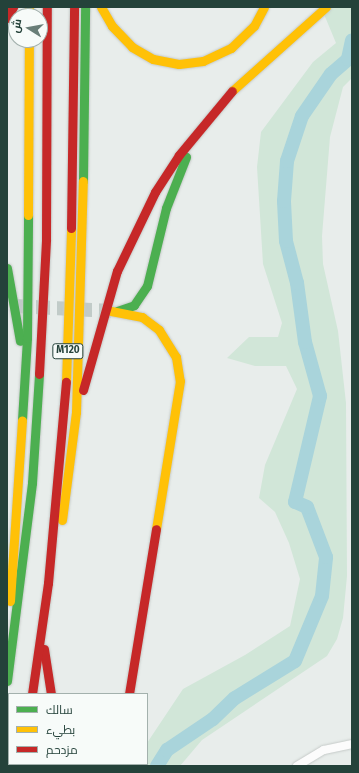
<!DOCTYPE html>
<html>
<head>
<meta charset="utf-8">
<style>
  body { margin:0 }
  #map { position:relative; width:359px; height:773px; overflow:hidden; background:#e8edeb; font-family:"Fira Sans",Cairo,sans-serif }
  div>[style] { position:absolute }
  .green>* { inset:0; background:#d1e6d8 }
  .river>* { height:14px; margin:-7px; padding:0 7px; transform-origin:7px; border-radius:7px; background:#a9d4db }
  .highway-tunnel>* { height:14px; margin-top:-7px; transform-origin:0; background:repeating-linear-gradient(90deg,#c1cbc8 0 14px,transparent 0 21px) }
  .roads { filter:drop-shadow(0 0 1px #c5cac8) drop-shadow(0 0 1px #c5cac8) }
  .street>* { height:8px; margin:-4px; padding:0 4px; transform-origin:4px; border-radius:4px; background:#fcfcfc }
  .fast>* { height:9px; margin:-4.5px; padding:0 4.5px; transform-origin:4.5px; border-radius:4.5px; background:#4caf50 }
  .slow>* { height:9px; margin:-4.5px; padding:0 4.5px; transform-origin:4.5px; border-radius:4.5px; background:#ffc107 }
  .jam>* { height:9px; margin:-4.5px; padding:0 4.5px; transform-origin:4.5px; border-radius:4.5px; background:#c62828 }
  span { translate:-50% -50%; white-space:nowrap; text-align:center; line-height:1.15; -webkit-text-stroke:4px #f7fbf9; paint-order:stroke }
  .shield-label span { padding:1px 3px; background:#f7fbf9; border:1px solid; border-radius:3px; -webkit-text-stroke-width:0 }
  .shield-label { font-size:10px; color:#24423a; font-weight:700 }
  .frame { position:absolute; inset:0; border:8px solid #24423a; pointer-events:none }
  .legend { position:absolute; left:8px; top:693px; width:140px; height:72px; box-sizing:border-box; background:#f7fbf9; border:1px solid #a3b1ad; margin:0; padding:5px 7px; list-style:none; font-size:12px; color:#24423a }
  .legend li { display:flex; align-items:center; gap:8px; height:20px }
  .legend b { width:20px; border:1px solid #a3b1ad }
  .north { position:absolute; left:8px; top:8px; width:40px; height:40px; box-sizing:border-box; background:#f7fbf9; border:1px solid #a3b1ad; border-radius:50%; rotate:281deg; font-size:11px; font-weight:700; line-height:16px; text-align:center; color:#24423a }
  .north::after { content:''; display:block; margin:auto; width:14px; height:18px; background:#697e78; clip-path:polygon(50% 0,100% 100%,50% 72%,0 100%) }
</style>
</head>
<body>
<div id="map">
  <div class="green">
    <div style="clip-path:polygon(321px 7px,352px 7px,352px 78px,343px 87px,330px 137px,322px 236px,323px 264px,338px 331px,346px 403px,347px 576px,343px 618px,337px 639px,327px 656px,202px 740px,180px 766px,132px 766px,147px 764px,147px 743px,183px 689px,245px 655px,290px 626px,300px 579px,289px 543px,275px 512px,259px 498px,265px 465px,297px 389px,286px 366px,255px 366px,227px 358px,249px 337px,278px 337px,282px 323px,263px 264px,257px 167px,261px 132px,313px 62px,336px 43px)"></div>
  </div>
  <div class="river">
    <div style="left:157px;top:766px;width:19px;rotate:-58deg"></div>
    <div style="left:167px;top:750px;width:55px;rotate:-34deg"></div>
    <div style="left:213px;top:719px;width:30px;rotate:-44deg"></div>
    <div style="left:235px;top:698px;width:70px;rotate:-31.7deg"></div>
    <div style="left:295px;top:661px;width:70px;rotate:-67.4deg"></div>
    <div style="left:322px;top:596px;width:39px;rotate:-84deg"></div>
    <div style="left:326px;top:557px;width:53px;rotate:-110.8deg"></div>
    <div style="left:307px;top:507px;width:13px;rotate:-157deg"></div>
    <div style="left:295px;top:502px;width:109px;rotate:-76.7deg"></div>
    <div style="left:320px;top:396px;width:56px;rotate:-105.5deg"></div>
    <div style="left:305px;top:342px;width:60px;rotate:-97.7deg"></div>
    <div style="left:297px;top:283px;width:43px;rotate:-104.7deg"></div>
    <div style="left:286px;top:241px;width:40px;rotate:-92.9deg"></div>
    <div style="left:284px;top:201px;width:40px;rotate:-85.7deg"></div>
    <div style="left:287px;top:161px;width:47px;rotate:-71.6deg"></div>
    <div style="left:302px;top:116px;width:51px;rotate:-55.4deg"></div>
    <div style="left:331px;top:74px;width:23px;rotate:-41deg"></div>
    <div style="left:348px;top:59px;width:19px;rotate:-78deg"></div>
  </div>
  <div class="highway-tunnel">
    <div style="left:15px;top:306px;width:96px;rotate:3deg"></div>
  </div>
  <div class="roads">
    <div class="street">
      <div style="left:297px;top:766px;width:31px;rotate:-31deg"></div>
      <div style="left:324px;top:750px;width:29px;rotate:-12deg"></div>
    </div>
    <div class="fast">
      <div style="left:83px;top:181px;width:174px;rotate:-89.3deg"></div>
      <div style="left:7px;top:268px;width:74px;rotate:79.9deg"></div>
      <div style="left:117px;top:311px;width:18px;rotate:-19deg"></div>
      <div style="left:134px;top:305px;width:23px;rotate:-56deg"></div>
      <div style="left:147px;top:286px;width:80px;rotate:-76.3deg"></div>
      <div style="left:166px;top:208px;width:55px;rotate:-68.6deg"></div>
      <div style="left:22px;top:420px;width:82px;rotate:-86.5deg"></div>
      <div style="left:27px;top:338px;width:123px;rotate:-89.5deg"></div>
      <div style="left:7px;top:681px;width:200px;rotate:-82.8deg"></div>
      <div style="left:32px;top:483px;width:109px;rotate:-86.3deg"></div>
      <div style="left:20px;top:766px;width:2px;rotate:-63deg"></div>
    </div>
    <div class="slow">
      <div style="left:29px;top:7px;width:9px;rotate:90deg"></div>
      <div style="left:101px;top:7px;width:22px;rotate:60deg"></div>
      <div style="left:112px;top:26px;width:29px;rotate:46deg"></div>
      <div style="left:132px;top:47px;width:24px;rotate:30deg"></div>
      <div style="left:153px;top:59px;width:26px;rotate:11deg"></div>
      <div style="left:179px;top:64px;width:24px;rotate:-7deg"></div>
      <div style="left:203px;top:61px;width:31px;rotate:-25deg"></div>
      <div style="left:231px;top:48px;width:32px;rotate:-44deg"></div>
      <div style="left:254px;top:26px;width:21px;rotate:-62deg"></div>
      <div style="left:232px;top:91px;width:126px;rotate:-41.8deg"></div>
      <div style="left:28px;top:215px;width:175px;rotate:-89.7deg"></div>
      <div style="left:111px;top:311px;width:32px;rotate:11deg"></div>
      <div style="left:142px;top:317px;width:21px;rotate:37deg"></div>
      <div style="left:159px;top:330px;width:32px;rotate:58deg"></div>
      <div style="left:176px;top:357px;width:24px;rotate:81deg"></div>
      <div style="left:180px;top:381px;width:150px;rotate:99.2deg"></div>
      <div style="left:66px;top:382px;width:154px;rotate:-88.1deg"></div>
      <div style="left:62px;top:520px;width:109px;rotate:-82.6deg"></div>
      <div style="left:76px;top:412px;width:231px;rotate:-88.3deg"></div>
      <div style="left:10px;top:601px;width:181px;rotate:-86.2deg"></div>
    </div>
    <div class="jam">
      <div style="left:7px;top:18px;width:13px;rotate:-61deg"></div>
      <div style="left:71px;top:228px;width:221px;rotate:-89.2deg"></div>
      <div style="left:39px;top:374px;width:135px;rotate:-87deg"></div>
      <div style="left:46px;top:239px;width:232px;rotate:-89.8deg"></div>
      <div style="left:83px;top:390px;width:124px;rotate:-74.1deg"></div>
      <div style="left:117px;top:271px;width:88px;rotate:-64.3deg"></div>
      <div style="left:155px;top:192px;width:44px;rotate:-57deg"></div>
      <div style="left:179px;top:155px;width:83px;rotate:-50.4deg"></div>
      <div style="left:44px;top:649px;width:46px;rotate:81.2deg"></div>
      <div style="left:32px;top:694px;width:112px;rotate:-81.8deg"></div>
      <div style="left:48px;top:583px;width:202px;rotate:-84.9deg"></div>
      <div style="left:129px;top:694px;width:167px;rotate:-80.7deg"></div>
    </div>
  </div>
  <div class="shield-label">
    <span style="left:68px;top:351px">M120</span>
  </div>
  <div class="frame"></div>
  <ul class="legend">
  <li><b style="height:5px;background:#4caf50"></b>سالك</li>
  <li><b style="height:5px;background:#ffc107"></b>بطيء</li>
  <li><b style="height:5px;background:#c62828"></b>مزدحم</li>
  </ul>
  <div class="north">ش</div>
</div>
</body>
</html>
